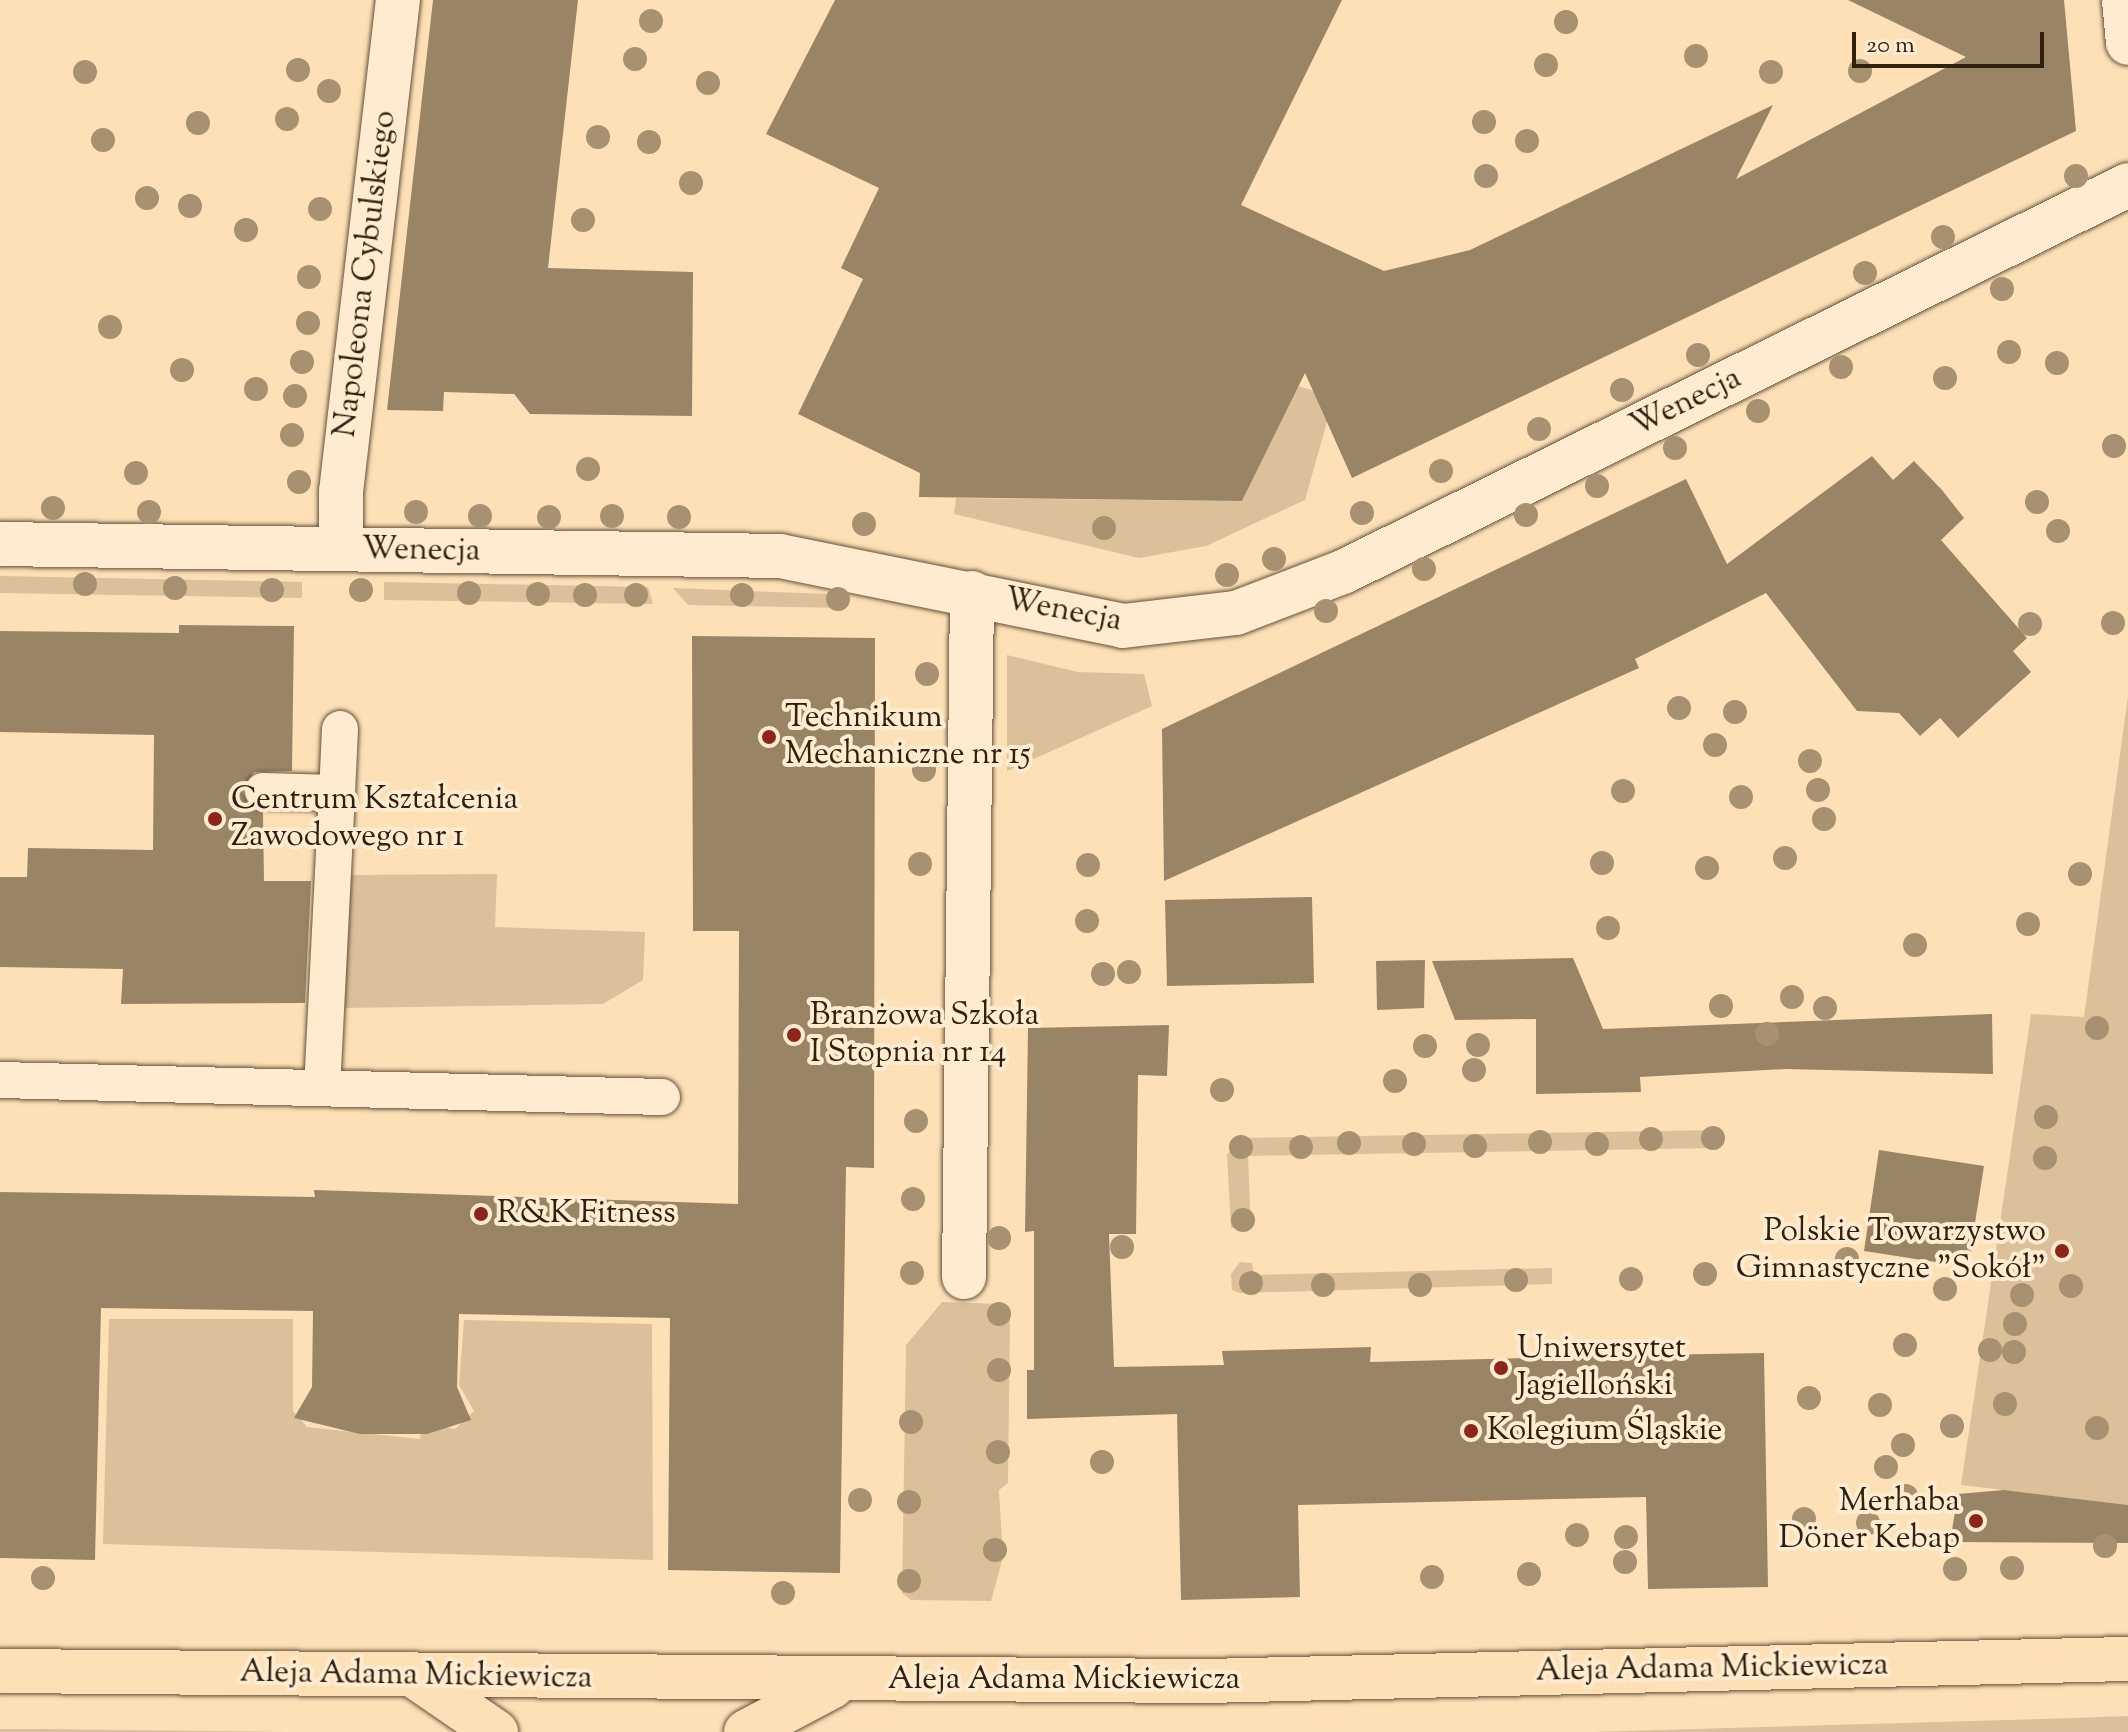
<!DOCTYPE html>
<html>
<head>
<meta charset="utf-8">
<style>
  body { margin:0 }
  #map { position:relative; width:2128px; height:1732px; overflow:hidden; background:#fee0b6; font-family:"Sorts Mill Goudy",serif }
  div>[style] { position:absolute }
  .green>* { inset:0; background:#dbc09a }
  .building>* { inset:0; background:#9a8466 }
  .roads { filter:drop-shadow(0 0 2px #62513a) drop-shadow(0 0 2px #62513a) }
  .lane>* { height:36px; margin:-18px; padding:0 18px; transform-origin:18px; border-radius:18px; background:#feebd0 }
  .street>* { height:44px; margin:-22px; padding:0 22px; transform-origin:22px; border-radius:22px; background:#feebd0 }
  .primary>* { height:44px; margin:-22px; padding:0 22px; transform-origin:22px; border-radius:22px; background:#fee0b6 }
  .trees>* { width:24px; height:24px; margin:-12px; border-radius:50%; background:#a89171 }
  .dots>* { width:22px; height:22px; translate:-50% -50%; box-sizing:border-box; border:4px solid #feebd0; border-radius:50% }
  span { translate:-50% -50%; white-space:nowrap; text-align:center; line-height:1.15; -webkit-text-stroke:8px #feebd0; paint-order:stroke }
  .street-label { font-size:32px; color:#2e2110 }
  .poi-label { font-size:32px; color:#2e2110 }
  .left { translate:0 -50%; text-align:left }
  .right { translate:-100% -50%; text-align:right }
  .scale { position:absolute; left:1852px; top:32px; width:192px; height:36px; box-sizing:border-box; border:4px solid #2e2110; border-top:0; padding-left:10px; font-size:24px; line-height:28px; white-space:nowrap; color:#2e2110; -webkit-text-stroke:6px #feebd0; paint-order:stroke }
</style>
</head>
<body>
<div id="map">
  <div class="green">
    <div style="clip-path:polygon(1298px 386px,1334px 397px,1305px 500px,1206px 546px,1139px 558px,954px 514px,956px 498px,1242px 501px)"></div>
    <div style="clip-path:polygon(0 576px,302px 582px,302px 598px,0 593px)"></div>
    <div style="clip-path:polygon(384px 582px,648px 587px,653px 604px,384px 600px)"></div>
    <div style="clip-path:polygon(673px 588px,828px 594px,845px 597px,845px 608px,688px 605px)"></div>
    <div style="clip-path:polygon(1007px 655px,1078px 672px,1144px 674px,1152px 706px,1007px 771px)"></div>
    <div style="clip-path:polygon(2128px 696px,2128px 1505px,1961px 1485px,2031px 1014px,2084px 1017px)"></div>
    <div style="clip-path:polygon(497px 874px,495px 927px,645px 932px,643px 980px,603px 1004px,344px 1008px,346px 875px)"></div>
    <div style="clip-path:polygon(1717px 1130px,1724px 1141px,1717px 1148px,1248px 1156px,1251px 1228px,1231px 1228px,1227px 1155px,1240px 1138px)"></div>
    <div style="clip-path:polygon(1240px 1262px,1252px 1263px,1254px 1275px,1552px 1268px,1552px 1284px,1240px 1293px,1232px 1290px,1231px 1274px)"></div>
    <div style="clip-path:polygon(942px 1302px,1000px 1304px,1010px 1320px,1008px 1483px,999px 1490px,1003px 1557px,991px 1601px,911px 1600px,902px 1593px,906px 1345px)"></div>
    <div style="clip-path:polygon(109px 1319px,293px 1319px,293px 1411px,307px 1427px,420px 1439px,422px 1423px,455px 1429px,474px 1411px,459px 1385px,464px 1320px,652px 1324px,653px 1560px,103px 1544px)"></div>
    <div style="clip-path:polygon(2128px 1716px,2128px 1732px,1590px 1732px,2074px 1718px)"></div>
    <div style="clip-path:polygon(0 1729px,43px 1729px,288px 1732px,0 1732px)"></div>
  </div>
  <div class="building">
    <div style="clip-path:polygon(433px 0,578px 0,548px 268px,693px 272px,692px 416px,530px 414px,514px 394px,444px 392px,443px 411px,387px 410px)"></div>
    <div style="clip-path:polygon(835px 0,1342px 0,1241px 205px,1384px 271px,1470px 250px,1773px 105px,1736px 179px,1966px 57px,1848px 0,2064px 0,2076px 131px,1352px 478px,1305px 373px,1242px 501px,919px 497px,920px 473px,798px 414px,863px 279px,841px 268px,879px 188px,766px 134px)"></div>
    <div style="clip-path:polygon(1872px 456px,1893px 480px,1914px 461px,1942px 490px,1964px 518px,1941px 540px,2027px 638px,2013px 651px,2031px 672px,1958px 738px,1940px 718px,1920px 736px,1899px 713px,1857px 711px,1766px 593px,1635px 659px,1639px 668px,1164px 881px,1162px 729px,1686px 479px,1727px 564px)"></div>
    <div style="clip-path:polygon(179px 625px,294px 626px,292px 771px,254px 772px,242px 791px,251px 808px,263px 812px,264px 881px,311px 881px,305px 1003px,121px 1004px,123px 969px,0 967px,0 877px,27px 877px,28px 848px,153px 850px,154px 735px,0 732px,0 631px,179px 633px)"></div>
    <div style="clip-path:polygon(692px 636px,875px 638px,874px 1168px,846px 1167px,840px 1573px,668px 1570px,670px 1318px,459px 1314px,457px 1387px,471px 1420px,427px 1434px,360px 1434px,294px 1418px,312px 1387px,313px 1311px,101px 1308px,95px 1560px,0 1558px,0 1192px,315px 1197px,314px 1190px,738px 1204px,739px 931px,693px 931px)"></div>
    <div style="clip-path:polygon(1312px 897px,1314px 983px,1167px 986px,1165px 900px)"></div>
    <div style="clip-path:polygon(1573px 958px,1603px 1029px,1992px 1014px,1993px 1074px,1786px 1069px,1640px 1077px,1641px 1092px,1536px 1094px,1536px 1019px,1455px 1020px,1432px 961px)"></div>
    <div style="clip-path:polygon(1425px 960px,1424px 1008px,1377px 1010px,1376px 961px)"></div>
    <div style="clip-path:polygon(1169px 1025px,1167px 1076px,1138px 1075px,1136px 1234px,1109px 1234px,1114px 1367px,1224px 1365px,1222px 1351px,1371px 1347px,1370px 1362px,1569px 1357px,1568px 1343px,1651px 1341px,1652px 1355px,1764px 1353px,1768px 1587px,1648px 1589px,1646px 1497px,1298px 1505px,1300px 1597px,1181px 1600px,1177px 1414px,1027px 1419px,1027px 1370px,1034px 1370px,1034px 1231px,1025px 1232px,1028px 1028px)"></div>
    <div style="clip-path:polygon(1879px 1150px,1984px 1166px,1968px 1267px,1864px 1251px)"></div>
    <div style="clip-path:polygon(2004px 1490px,2128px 1505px,2128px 1543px,1950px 1542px,1958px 1494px)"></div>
  </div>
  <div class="roads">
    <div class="lane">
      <div style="left:263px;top:791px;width:74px;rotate:1.5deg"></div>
      <div style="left:337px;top:793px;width:294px;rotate:92.9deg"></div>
      <div style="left:337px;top:793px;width:64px;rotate:-87.3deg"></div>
      <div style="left:0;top:1080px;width:662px;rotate:1.47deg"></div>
    </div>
    <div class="street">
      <div style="left:2124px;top:0;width:43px;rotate:84.7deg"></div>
      <div style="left:0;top:544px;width:780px;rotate:0.88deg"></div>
      <div style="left:780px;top:556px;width:350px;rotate:11.5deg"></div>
      <div style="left:1123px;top:626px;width:114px;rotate:-6.6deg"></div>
      <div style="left:1236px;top:613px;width:115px;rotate:-21deg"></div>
      <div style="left:1343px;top:572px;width:875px;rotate:-26.24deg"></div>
      <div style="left:341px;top:549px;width:57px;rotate:-90deg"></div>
      <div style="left:341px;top:492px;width:495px;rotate:-83.4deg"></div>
      <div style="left:964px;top:1277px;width:684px;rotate:-89.33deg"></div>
    </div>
    <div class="primary">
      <div style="left:0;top:1671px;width:1206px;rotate:0.48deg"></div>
      <div style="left:1206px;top:1681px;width:922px;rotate:-1.37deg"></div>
      <div style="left:413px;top:1675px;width:101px;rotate:34.5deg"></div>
      <div style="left:746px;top:1732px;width:98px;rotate:-27.9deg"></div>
    </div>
  </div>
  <div class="trees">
    <div style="left:651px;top:21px"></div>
    <div style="left:1566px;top:22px"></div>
    <div style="left:1696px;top:56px"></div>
    <div style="left:635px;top:59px"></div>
    <div style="left:1546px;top:65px"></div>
    <div style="left:298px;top:70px"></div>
    <div style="left:1860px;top:71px"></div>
    <div style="left:85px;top:72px"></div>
    <div style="left:1771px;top:72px"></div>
    <div style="left:708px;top:83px"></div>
    <div style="left:329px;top:91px"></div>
    <div style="left:287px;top:119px"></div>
    <div style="left:1484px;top:122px"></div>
    <div style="left:198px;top:123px"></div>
    <div style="left:598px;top:137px"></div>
    <div style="left:103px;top:140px"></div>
    <div style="left:1527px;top:141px"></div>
    <div style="left:649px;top:142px"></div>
    <div style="left:1486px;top:176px"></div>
    <div style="left:2076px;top:176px"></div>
    <div style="left:691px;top:183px"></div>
    <div style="left:147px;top:198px"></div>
    <div style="left:190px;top:206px"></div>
    <div style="left:320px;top:209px"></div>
    <div style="left:583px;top:220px"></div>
    <div style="left:246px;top:230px"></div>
    <div style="left:1943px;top:237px"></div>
    <div style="left:1865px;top:273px"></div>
    <div style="left:309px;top:277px"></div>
    <div style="left:2002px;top:289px"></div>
    <div style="left:308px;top:323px"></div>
    <div style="left:110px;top:327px"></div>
    <div style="left:2009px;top:352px"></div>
    <div style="left:1698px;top:355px"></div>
    <div style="left:302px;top:362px"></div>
    <div style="left:2057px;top:363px"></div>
    <div style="left:1841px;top:367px"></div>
    <div style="left:182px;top:370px"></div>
    <div style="left:1945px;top:378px"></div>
    <div style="left:256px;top:389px"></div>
    <div style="left:1622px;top:390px"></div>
    <div style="left:295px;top:396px"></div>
    <div style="left:1758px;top:411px"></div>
    <div style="left:1539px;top:429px"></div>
    <div style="left:292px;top:435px"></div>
    <div style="left:2114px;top:446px"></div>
    <div style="left:1675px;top:448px"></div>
    <div style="left:588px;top:469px"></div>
    <div style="left:1441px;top:471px"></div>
    <div style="left:136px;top:473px"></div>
    <div style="left:299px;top:482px"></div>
    <div style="left:1597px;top:486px"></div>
    <div style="left:2037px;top:502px"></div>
    <div style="left:53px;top:508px"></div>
    <div style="left:149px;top:512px"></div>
    <div style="left:416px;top:512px"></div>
    <div style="left:1362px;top:513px"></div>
    <div style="left:1526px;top:515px"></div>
    <div style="left:480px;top:516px"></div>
    <div style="left:612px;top:516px"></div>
    <div style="left:549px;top:517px"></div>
    <div style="left:679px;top:517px"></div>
    <div style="left:864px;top:524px"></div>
    <div style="left:1104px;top:528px"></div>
    <div style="left:2058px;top:531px"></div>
    <div style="left:1274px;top:559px"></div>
    <div style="left:1424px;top:569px"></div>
    <div style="left:1227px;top:575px"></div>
    <div style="left:85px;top:584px"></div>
    <div style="left:175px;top:588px"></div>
    <div style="left:272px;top:590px"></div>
    <div style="left:361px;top:590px"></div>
    <div style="left:469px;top:593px"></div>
    <div style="left:538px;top:594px"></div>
    <div style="left:585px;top:595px"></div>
    <div style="left:636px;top:595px"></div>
    <div style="left:742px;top:595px"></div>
    <div style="left:838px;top:599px"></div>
    <div style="left:1326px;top:611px"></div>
    <div style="left:2113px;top:623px"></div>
    <div style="left:2030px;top:624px"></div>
    <div style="left:927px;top:674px"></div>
    <div style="left:1679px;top:708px"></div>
    <div style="left:1735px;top:712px"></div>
    <div style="left:1715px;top:745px"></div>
    <div style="left:1810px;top:761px"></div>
    <div style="left:924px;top:770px"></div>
    <div style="left:1818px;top:790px"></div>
    <div style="left:1623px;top:791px"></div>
    <div style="left:1741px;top:797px"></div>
    <div style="left:1824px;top:819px"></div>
    <div style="left:1785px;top:858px"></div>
    <div style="left:1602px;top:863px"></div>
    <div style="left:920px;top:864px"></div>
    <div style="left:1088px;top:865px"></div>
    <div style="left:1707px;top:868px"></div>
    <div style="left:2080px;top:874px"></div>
    <div style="left:1087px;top:921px"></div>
    <div style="left:2028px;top:924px"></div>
    <div style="left:1608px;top:928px"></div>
    <div style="left:1915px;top:945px"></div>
    <div style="left:1129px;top:972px"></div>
    <div style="left:1103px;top:974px"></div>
    <div style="left:1792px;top:997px"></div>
    <div style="left:1721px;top:1006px"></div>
    <div style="left:1825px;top:1008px"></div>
    <div style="left:2097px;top:1028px"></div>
    <div style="left:1767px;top:1034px"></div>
    <div style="left:1478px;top:1045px"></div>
    <div style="left:1425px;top:1046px"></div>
    <div style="left:1474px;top:1070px"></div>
    <div style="left:1395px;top:1081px"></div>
    <div style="left:1222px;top:1090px"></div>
    <div style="left:2046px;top:1117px"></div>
    <div style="left:916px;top:1121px"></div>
    <div style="left:1713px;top:1138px"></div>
    <div style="left:1651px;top:1139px"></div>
    <div style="left:1540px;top:1142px"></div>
    <div style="left:1349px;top:1143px"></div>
    <div style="left:1414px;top:1144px"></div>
    <div style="left:1597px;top:1144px"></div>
    <div style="left:1475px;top:1146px"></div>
    <div style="left:1241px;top:1147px"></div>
    <div style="left:1301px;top:1147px"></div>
    <div style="left:2045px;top:1158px"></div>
    <div style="left:913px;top:1199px"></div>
    <div style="left:1243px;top:1220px"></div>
    <div style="left:999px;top:1238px"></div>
    <div style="left:1122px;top:1247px"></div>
    <div style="left:1847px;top:1259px"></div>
    <div style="left:912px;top:1273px"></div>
    <div style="left:1705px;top:1274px"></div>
    <div style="left:1631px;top:1279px"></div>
    <div style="left:1516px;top:1280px"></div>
    <div style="left:1251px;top:1283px"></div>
    <div style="left:1323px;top:1285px"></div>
    <div style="left:1420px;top:1285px"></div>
    <div style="left:2071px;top:1286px"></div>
    <div style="left:1945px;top:1289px"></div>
    <div style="left:2022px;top:1295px"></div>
    <div style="left:999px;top:1314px"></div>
    <div style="left:2015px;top:1324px"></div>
    <div style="left:1905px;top:1345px"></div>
    <div style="left:1990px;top:1350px"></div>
    <div style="left:2014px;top:1352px"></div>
    <div style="left:999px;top:1370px"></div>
    <div style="left:1809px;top:1398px"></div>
    <div style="left:2005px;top:1404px"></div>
    <div style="left:1880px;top:1405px"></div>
    <div style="left:911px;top:1422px"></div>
    <div style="left:1952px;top:1426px"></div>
    <div style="left:2097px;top:1428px"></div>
    <div style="left:1903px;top:1445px"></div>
    <div style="left:998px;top:1452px"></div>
    <div style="left:1102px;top:1462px"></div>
    <div style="left:1886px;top:1467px"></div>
    <div style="left:1906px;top:1496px"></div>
    <div style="left:860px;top:1500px"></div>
    <div style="left:909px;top:1502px"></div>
    <div style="left:1804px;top:1519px"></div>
    <div style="left:1868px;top:1523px"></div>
    <div style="left:1577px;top:1535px"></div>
    <div style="left:1626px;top:1537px"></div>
    <div style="left:2105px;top:1546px"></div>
    <div style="left:995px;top:1550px"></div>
    <div style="left:1625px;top:1562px"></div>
    <div style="left:2012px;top:1568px"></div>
    <div style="left:1955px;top:1569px"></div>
    <div style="left:1529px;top:1574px"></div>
    <div style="left:1432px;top:1577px"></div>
    <div style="left:43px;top:1578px"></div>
    <div style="left:909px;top:1581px"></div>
    <div style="left:783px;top:1593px"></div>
  </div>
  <div class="dots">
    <div style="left:769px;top:737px;background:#8f2418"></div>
    <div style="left:215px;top:819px;background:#8f2418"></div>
    <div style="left:794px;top:1035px;background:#8f2418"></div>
    <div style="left:481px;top:1214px;background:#8f2418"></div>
    <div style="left:2062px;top:1251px;background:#8f2418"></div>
    <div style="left:1501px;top:1368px;background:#8f2418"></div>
    <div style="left:1471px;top:1431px;background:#8f2418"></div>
    <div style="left:1976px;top:1521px;background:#8f2418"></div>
  </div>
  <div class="street-label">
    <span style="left:366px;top:274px;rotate:-83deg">Napoleona Cybulskiego</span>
    <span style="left:1686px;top:403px;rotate:-26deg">Wenecja</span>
    <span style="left:421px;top:551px;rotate:1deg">Wenecja</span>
    <span style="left:1063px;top:611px;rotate:11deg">Wenecja</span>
    <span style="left:1712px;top:1669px;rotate:-1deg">Aleja Adama Mickiewicza</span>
    <span style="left:416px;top:1676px;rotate:1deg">Aleja Adama Mickiewicza</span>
    <span style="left:1064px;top:1680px">Aleja Adama Mickiewicza</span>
  </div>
  <div class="poi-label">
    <span class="left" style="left:785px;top:737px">Technikum<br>Mechaniczne nr 15</span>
    <span class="left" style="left:231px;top:819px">Centrum Kształcenia<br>Zawodowego nr 1</span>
    <span class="left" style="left:810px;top:1035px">Branżowa Szkoła<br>I Stopnia nr 14</span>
    <span class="left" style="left:497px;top:1214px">R&amp;K Fitness</span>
    <span class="right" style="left:2046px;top:1251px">Polskie Towarzystwo<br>Gimnastyczne "Sokół"</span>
    <span class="left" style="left:1517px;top:1368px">Uniwersytet<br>Jagielloński</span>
    <span class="left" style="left:1487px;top:1431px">Kolegium Śląskie</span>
    <span class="right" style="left:1960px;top:1521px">Merhaba<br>Döner Kebap</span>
  </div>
  <div class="scale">20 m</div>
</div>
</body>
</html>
